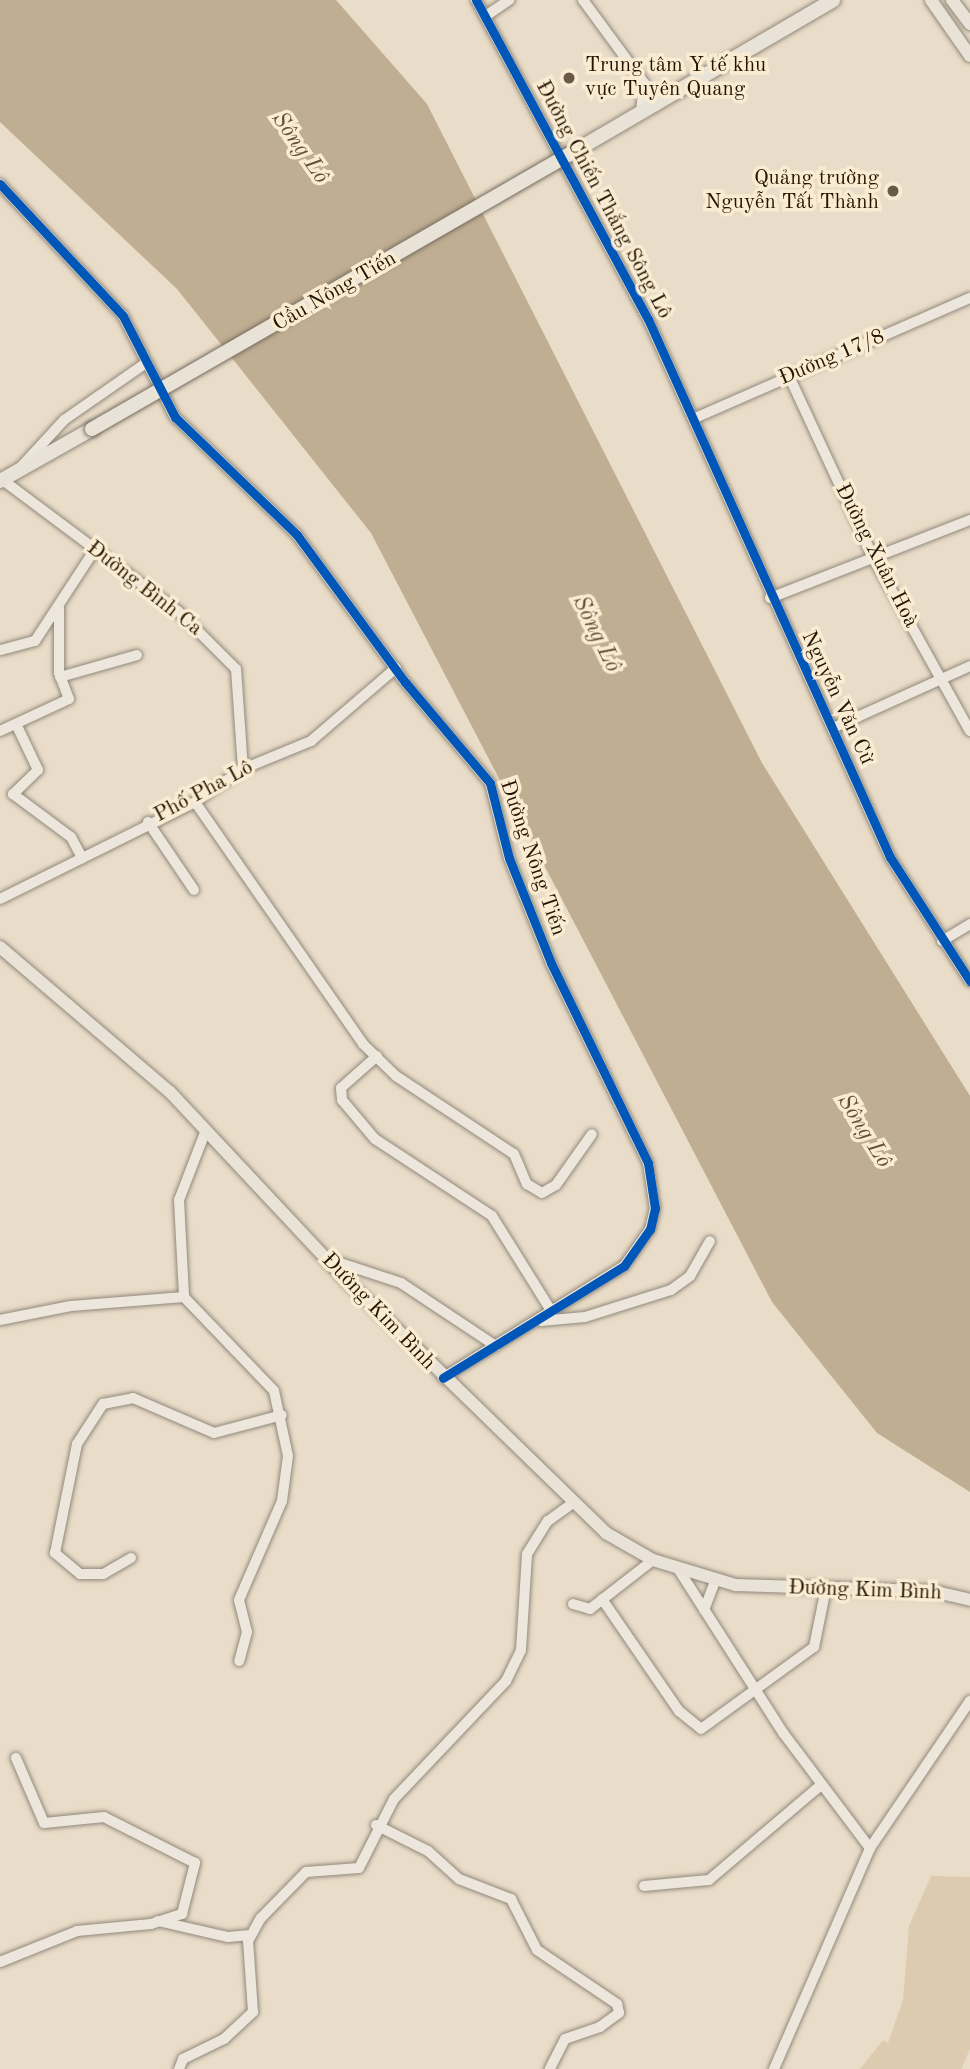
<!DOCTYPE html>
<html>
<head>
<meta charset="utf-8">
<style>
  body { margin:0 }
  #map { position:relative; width:970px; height:2069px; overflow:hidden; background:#e9dcc8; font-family:"Old Standard TT",serif }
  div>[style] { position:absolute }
  .green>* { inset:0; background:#ddcbaf }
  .water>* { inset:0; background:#c0ae92 }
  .roads { filter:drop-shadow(0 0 2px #92897b) drop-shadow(0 0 2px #92897b) }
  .minor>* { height:10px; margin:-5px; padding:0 5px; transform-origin:5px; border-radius:5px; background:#ece6dc }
  .major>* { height:12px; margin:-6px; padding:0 6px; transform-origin:6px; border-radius:6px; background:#e9e2d6 }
  .highway>* { height:14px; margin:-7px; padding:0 7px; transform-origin:7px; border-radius:7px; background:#e9e2d6 }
  .bridges { filter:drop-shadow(0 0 2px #766d60) drop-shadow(0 0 2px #766d60) }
  .highway-bridge>* { height:14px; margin:-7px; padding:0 7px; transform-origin:7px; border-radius:7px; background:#e9e2d6 }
  .cycleway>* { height:9px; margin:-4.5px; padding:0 4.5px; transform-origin:4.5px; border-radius:4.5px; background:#0057b8 }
  .dots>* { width:19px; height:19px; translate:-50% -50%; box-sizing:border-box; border:4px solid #faebd3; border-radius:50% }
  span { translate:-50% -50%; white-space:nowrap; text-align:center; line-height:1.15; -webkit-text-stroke:7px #faebd3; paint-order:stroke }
  .poi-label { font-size:21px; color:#231400 }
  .left { translate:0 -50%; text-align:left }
  .right { translate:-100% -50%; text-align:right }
  .street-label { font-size:21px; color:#231400 }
  .water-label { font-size:23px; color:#625137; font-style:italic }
</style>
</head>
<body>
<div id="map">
  <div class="green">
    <div style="clip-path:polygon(931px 1876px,970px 1877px,970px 2049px,961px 2069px,860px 2069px,883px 2040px,888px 2043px,903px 2000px,909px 1926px)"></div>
  </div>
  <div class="water">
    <div style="clip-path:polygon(0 0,336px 0,427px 104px,762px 763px,970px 1096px,970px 1492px,877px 1433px,772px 1302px,371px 533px,177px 289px,0 122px)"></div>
  </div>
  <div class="roads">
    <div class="minor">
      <div style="left:476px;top:0;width:362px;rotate:61.7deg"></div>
      <div style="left:648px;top:319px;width:590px;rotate:65.78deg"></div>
      <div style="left:890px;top:857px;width:148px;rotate:57.2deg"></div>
      <div style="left:583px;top:0;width:103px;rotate:53.7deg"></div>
      <div style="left:644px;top:83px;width:29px;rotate:96deg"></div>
      <div style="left:487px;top:15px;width:27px;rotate:-34deg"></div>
      <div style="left:0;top:184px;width:180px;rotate:47deg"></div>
      <div style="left:123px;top:316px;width:114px;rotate:62.8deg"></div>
      <div style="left:175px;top:417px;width:170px;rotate:44deg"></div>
      <div style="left:297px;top:535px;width:182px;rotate:53.7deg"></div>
      <div style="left:405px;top:682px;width:132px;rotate:49.9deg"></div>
      <div style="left:490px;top:783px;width:77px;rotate:75.8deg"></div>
      <div style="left:509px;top:858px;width:113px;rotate:68.2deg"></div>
      <div style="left:551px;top:963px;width:222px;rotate:64.1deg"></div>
      <div style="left:648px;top:1163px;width:46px;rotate:81.2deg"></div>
      <div style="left:655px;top:1208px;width:22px;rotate:103deg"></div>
      <div style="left:650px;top:1229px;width:45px;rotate:125.1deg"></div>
      <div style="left:624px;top:1266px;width:213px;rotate:148.3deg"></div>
      <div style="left:789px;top:376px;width:200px;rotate:65.1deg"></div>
      <div style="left:873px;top:557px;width:199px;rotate:60.9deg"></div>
      <div style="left:695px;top:418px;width:300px;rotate:-23.6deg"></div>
      <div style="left:21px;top:467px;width:64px;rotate:-47.5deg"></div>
      <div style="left:64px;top:420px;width:100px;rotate:-34.8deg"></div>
      <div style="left:0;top:478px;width:222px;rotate:36.8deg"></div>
      <div style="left:178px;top:611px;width:82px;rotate:45deg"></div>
      <div style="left:236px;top:669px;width:100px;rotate:86deg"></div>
      <div style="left:770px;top:598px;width:215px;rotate:-21.3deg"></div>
      <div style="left:1px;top:650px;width:35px;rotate:-15deg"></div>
      <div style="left:35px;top:641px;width:108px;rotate:-56.8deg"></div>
      <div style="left:60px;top:677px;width:80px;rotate:-15.9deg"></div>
      <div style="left:16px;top:724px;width:51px;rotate:64.4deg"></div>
      <div style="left:38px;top:770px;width:35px;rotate:136deg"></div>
      <div style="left:13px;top:794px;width:72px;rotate:36.6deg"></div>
      <div style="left:71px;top:837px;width:24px;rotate:62deg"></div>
      <div style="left:833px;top:728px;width:150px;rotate:-24.3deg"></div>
      <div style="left:0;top:731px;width:76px;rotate:-24.9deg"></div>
      <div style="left:69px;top:699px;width:28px;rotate:-111deg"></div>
      <div style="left:59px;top:673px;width:65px;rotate:-90deg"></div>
      <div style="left:195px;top:802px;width:295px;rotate:55.2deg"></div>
      <div style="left:363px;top:1044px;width:46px;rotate:44.1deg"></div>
      <div style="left:396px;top:1076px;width:141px;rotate:33.5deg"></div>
      <div style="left:514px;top:1154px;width:33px;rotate:67deg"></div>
      <div style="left:527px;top:1184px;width:17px;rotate:31deg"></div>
      <div style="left:542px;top:1193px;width:16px;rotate:-30deg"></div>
      <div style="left:556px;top:1185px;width:62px;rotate:-54.8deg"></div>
      <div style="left:148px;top:822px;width:82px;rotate:55.9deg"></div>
      <div style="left:0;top:899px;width:218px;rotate:-26.4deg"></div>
      <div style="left:195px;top:802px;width:58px;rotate:-34.5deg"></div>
      <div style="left:243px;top:769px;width:74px;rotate:-22.4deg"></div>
      <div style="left:311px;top:741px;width:112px;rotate:-40.7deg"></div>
      <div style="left:942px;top:941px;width:33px;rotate:-31deg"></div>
      <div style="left:377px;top:1056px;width:48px;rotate:138.4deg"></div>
      <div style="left:341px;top:1088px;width:12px;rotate:85deg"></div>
      <div style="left:342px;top:1100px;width:51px;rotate:49.8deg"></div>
      <div style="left:375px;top:1139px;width:140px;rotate:33.3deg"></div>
      <div style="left:492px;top:1216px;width:113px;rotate:58deg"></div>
      <div style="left:206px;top:1130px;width:75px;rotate:111.1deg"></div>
      <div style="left:179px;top:1200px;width:97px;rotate:87deg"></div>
      <div style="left:184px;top:1297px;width:130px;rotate:46.2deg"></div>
      <div style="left:274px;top:1391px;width:66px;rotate:77.8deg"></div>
      <div style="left:288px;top:1456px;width:45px;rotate:97.6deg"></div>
      <div style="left:282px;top:1501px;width:108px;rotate:113.5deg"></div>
      <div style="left:239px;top:1600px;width:33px;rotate:76deg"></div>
      <div style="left:247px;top:1632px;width:30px;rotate:105deg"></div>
      <div style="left:328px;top:1259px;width:77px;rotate:18.2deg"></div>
      <div style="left:401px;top:1283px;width:114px;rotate:33.6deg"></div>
      <div style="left:0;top:1320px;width:72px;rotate:-11.2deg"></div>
      <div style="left:71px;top:1306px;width:113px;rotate:-4.6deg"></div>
      <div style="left:541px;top:1321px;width:44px;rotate:-5.2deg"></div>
      <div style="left:585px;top:1317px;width:90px;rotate:-17.4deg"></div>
      <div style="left:671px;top:1290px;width:24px;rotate:-36deg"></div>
      <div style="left:690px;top:1276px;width:40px;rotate:-60.3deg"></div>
      <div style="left:131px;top:1558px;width:32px;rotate:150deg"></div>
      <div style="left:103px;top:1574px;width:23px;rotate:180deg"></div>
      <div style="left:80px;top:1574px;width:33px;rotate:-140deg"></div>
      <div style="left:55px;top:1553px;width:111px;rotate:-78.6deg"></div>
      <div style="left:77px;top:1444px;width:48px;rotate:-57deg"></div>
      <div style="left:103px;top:1404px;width:31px;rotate:-11deg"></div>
      <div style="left:133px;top:1398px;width:88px;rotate:23.4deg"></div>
      <div style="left:214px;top:1433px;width:70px;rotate:-14.8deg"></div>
      <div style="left:677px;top:1567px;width:198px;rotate:57.4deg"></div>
      <div style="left:784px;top:1734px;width:143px;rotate:53deg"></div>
      <div style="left:602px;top:1599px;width:136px;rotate:55.5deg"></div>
      <div style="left:679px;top:1711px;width:28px;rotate:39deg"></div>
      <div style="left:701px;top:1729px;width:140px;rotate:-36deg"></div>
      <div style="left:814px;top:1647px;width:60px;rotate:-78.5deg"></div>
      <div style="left:573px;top:1604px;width:18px;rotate:16deg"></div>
      <div style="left:590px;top:1609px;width:80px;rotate:-37.9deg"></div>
      <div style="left:704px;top:1610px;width:33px;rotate:-69deg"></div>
      <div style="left:376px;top:1825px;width:58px;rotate:26.6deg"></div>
      <div style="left:428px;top:1851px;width:42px;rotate:42.1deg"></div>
      <div style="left:459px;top:1879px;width:56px;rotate:21deg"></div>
      <div style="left:511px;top:1899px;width:57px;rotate:63deg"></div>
      <div style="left:537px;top:1950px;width:97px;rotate:34deg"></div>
      <div style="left:617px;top:2004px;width:9px;rotate:77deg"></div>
      <div style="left:619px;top:2013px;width:24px;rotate:144deg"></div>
      <div style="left:600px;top:2027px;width:37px;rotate:161deg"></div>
      <div style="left:565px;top:2039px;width:34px;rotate:117deg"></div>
      <div style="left:644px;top:1886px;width:65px;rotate:-5.3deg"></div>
      <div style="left:709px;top:1880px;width:147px;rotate:-40.3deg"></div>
      <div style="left:158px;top:1921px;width:72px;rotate:12.9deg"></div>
      <div style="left:228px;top:1937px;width:22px;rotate:-5deg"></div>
      <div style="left:0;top:1962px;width:83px;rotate:-21.9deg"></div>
      <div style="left:77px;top:1931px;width:74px;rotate:-5.4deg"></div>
      <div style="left:151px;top:1924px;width:33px;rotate:-18deg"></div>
      <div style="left:182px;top:1914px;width:53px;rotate:-75.7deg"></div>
      <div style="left:195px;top:1863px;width:102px;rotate:-153.2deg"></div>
      <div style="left:104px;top:1817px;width:60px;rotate:174.3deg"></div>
      <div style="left:44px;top:1823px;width:71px;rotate:-113.3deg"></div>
      <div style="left:179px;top:2069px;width:11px;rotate:-68deg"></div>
      <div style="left:183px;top:2059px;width:46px;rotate:-26deg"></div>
      <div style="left:224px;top:2039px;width:40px;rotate:-43deg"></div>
      <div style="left:253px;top:2012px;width:71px;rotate:-94deg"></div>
      <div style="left:248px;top:1941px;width:26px;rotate:-61deg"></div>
      <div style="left:261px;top:1918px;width:64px;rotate:-45.6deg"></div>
      <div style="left:306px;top:1872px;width:53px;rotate:-4.3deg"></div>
      <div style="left:359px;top:1868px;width:77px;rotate:-63.1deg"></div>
      <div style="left:394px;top:1799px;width:163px;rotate:-46.5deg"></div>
      <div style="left:506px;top:1681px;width:34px;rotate:-64deg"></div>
      <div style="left:521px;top:1650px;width:96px;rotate:-86.4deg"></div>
      <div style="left:527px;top:1554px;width:39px;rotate:-58deg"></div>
      <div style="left:548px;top:1521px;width:32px;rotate:-36deg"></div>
      <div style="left:774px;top:2069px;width:241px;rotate:-66.5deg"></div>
      <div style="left:870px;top:1848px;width:178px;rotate:-55.8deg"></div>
    </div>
    <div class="major">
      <div style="left:931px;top:0;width:68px;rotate:55.1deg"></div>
      <div style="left:952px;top:0;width:30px;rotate:53deg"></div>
      <div style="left:0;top:947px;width:223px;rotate:40.5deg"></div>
      <div style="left:170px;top:1092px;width:258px;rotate:46.9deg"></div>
      <div style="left:346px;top:1280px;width:363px;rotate:44.2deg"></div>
      <div style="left:606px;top:1533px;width:54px;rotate:29.9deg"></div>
      <div style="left:653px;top:1560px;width:87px;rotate:16.8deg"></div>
      <div style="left:736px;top:1585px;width:196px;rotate:1.8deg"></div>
      <div style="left:932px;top:1591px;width:39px;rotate:13deg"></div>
    </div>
    <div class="highway">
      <div style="left:575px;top:151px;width:299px;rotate:-30.3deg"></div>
      <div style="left:0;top:481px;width:106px;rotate:-29.5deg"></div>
    </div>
  </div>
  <div class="bridges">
    <div class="highway-bridge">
      <div style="left:92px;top:429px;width:557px;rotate:-29.92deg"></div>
    </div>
  </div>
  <div class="cycleway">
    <div style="left:476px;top:0;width:362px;rotate:61.7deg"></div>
    <div style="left:648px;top:319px;width:590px;rotate:65.78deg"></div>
    <div style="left:890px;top:857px;width:148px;rotate:57.2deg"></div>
    <div style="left:0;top:184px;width:180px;rotate:47deg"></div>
    <div style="left:123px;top:316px;width:114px;rotate:62.8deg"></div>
    <div style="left:175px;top:417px;width:170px;rotate:44deg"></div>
    <div style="left:297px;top:535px;width:182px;rotate:53.7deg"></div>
    <div style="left:405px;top:682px;width:132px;rotate:49.9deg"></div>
    <div style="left:490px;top:783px;width:77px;rotate:75.8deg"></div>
    <div style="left:509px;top:858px;width:113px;rotate:68.2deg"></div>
    <div style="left:551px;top:963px;width:222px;rotate:64.1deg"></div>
    <div style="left:648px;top:1163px;width:46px;rotate:81.2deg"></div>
    <div style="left:655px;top:1208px;width:22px;rotate:103deg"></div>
    <div style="left:650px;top:1229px;width:45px;rotate:125.1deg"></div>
    <div style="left:624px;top:1266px;width:213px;rotate:148.3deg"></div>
  </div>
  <div class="dots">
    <div style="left:569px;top:78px;background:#685a46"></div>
    <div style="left:893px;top:191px;background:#685a46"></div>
  </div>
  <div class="poi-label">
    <span class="left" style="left:585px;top:78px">Trung tâm Y tế khu<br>vực Tuyên Quang</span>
    <span class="right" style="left:879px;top:191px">Quảng trường<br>Nguyễn Tất Thành</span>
  </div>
  <div class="street-label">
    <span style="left:603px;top:200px;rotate:62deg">Đường Chiến Thắng Sông Lô</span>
    <span style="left:335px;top:292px;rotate:-30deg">Cầu Nông Tiến</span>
    <span style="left:832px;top:358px;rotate:-23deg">Đường 17/8</span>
    <span style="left:876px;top:556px;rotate:63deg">Đường Xuân Hoà</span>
    <span style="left:144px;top:589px;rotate:38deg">Đường Bình Ca</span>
    <span style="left:837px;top:698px;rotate:65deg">Nguyễn Văn Cừ</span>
    <span style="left:204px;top:792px;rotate:-28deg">Phố Pha Lô</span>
    <span style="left:532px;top:858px;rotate:71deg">Đường Nông Tiến</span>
    <span style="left:378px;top:1312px;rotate:46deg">Đường Kim Bình</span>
    <span style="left:865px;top:1591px;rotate:2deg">Đường Kim Bình</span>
  </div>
  <div class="water-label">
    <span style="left:300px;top:148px;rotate:55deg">Sông Lô</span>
    <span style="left:596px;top:634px;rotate:64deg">Sông Lô</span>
    <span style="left:864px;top:1131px;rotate:58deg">Sông Lô</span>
  </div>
</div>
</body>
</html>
